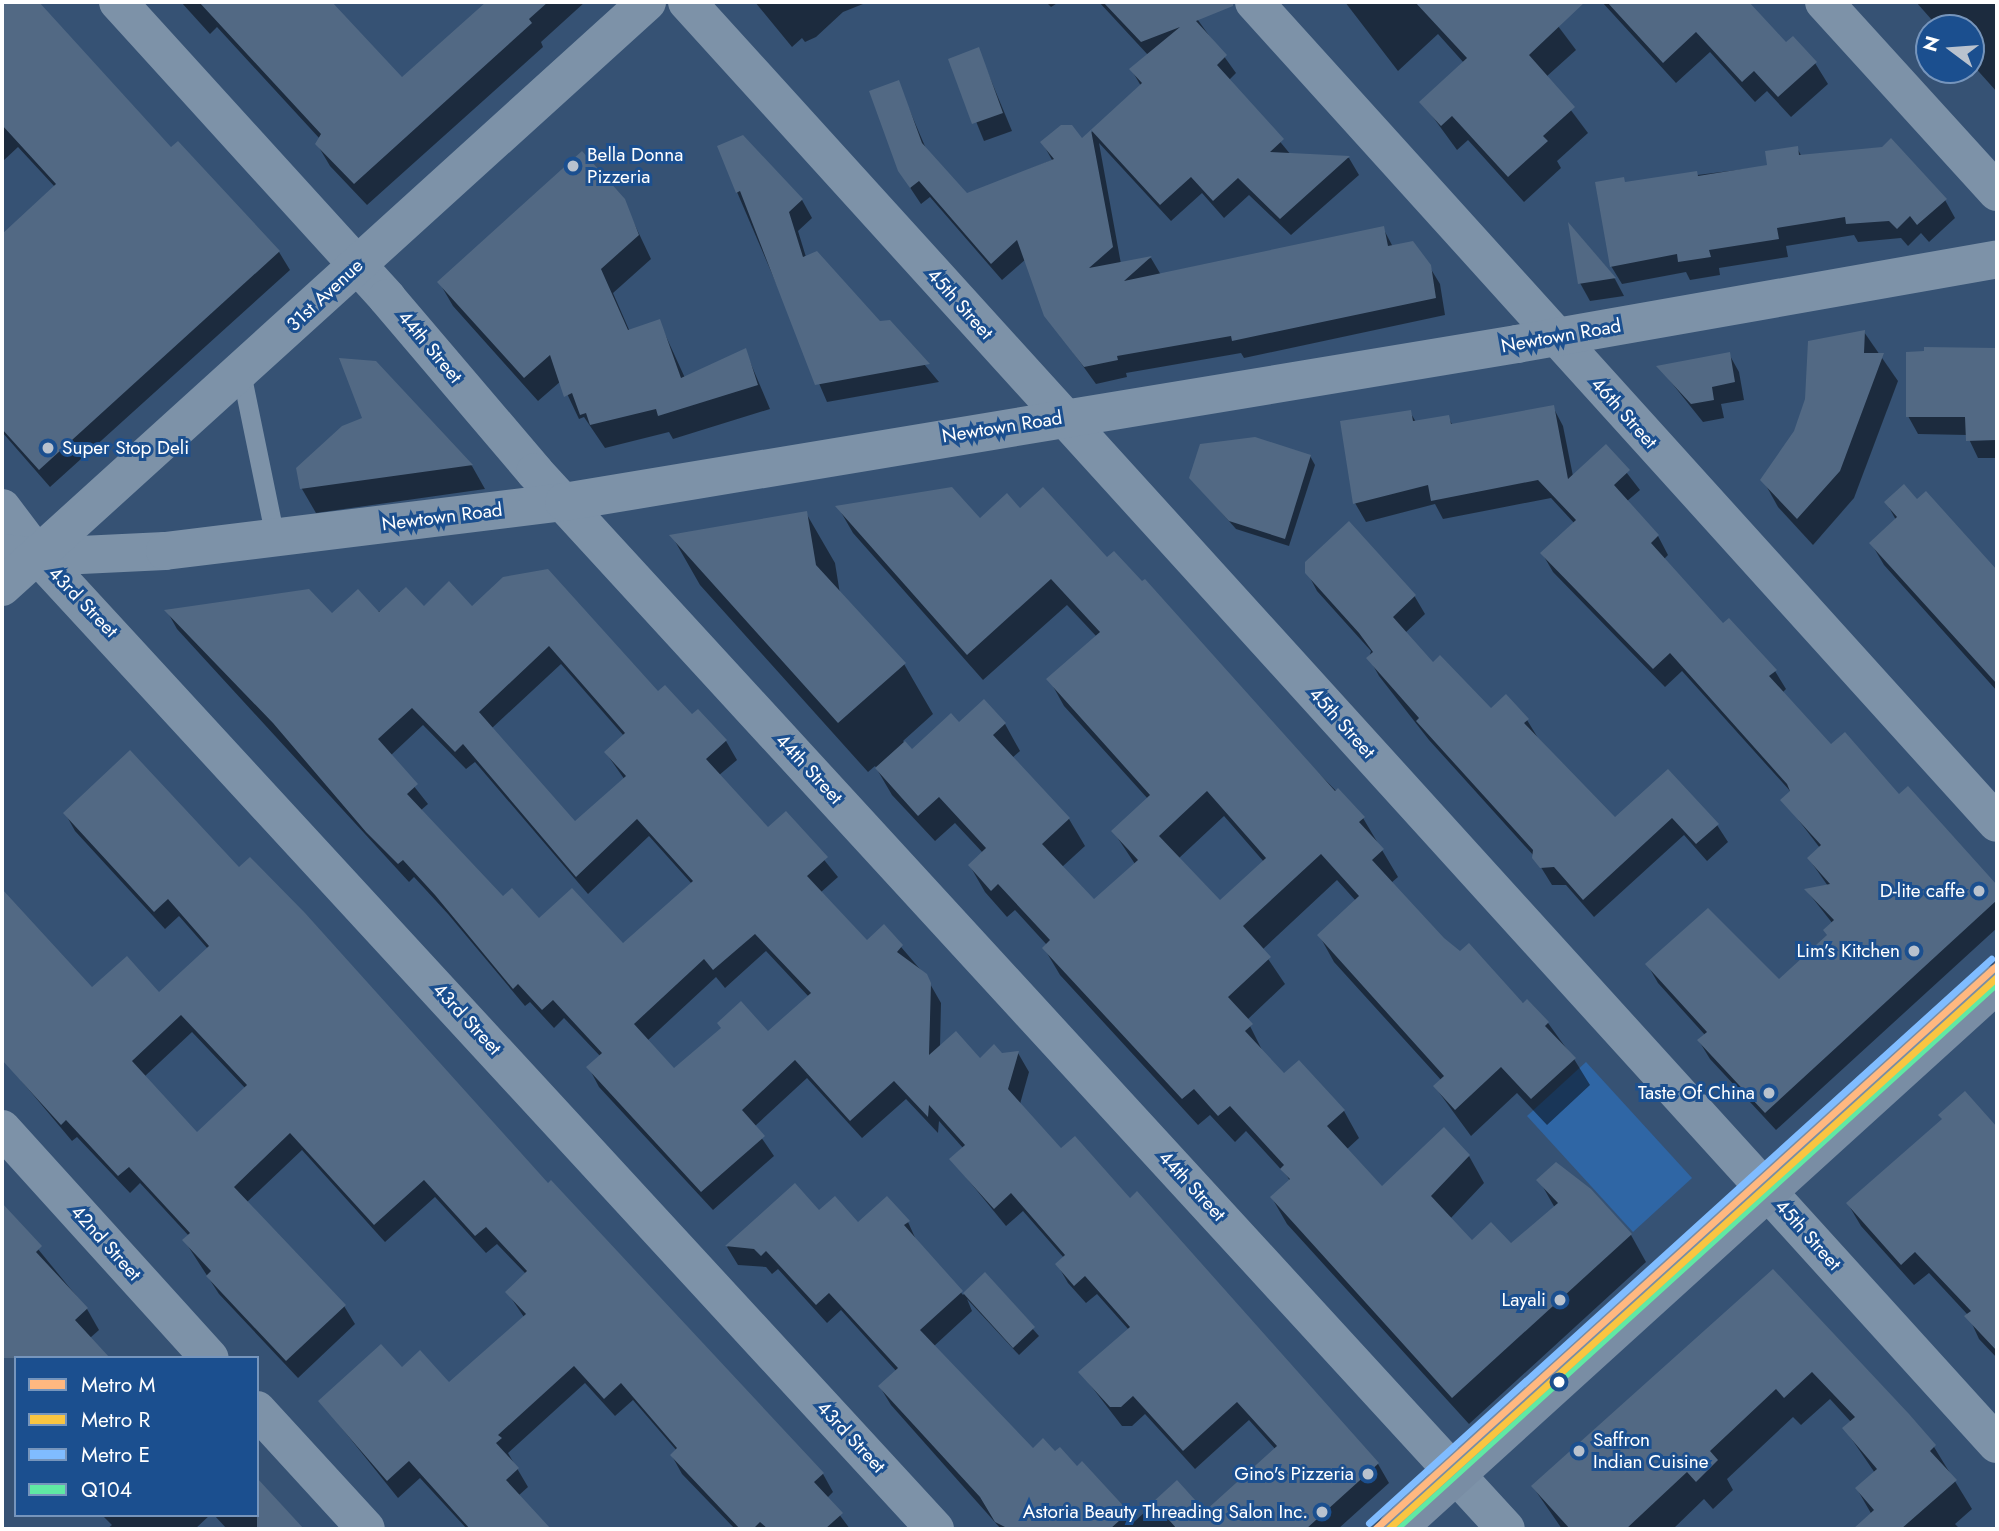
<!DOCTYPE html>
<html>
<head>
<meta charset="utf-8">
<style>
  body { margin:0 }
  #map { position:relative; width:1999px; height:1531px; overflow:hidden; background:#365274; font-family:Jost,sans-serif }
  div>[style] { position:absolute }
  .green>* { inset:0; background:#2f66a5 }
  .shadow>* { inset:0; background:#0007 }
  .building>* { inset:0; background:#526984 }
  .service>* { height:19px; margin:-9.5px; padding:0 9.5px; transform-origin:9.5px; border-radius:9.5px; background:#7d92a8 }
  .minor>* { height:38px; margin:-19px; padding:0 19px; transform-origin:19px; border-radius:19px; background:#7d92a8 }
  .tertiary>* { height:38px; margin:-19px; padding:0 19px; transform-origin:19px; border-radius:19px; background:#7d92a8 }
  .secondary>* { height:38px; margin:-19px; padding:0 19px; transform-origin:19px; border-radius:19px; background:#798da4 }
  .bus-1>* { height:5px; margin:-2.5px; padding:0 2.5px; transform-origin:2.5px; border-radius:2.5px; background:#60e9a3 }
  .metro-1>* { height:7px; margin:-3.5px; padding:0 3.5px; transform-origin:3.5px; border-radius:3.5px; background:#ffb880 }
  .metro-2>* { height:7px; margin:-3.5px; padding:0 3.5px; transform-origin:3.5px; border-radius:3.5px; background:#f9c541 }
  .metro-3>* { height:7px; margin:-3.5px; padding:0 3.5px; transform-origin:3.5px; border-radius:3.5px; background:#80bcff }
  .dots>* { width:19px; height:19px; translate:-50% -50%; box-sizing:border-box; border:4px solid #1b4f8f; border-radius:50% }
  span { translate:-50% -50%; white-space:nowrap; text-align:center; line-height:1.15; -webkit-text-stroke:6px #1b4f8f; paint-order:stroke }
  .poi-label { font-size:19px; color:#fff }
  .left { translate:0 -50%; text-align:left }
  .right { translate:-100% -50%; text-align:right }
  .street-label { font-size:19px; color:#fff }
  .frame { position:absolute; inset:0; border:4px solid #fff; pointer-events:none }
  .legend { position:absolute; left:14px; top:1356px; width:245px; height:161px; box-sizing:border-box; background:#1b4f8f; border:2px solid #7695bc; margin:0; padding:9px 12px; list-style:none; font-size:21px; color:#fff }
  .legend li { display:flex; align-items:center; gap:14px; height:35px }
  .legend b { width:35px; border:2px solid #7695bc }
  .north { position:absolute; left:1915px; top:14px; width:70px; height:70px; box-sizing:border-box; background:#1b4f8f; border:2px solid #7695bc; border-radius:50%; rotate:286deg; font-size:19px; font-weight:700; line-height:28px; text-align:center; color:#fff }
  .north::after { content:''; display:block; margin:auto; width:24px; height:32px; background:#b9c2ce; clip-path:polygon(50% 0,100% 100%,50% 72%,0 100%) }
</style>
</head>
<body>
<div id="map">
  <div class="green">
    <div style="clip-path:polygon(1586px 1062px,1692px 1178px,1633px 1232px,1527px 1116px)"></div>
  </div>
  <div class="shadow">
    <div style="clip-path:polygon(2px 2px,36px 2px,171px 150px,279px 252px,290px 270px,50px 487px,2px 432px,2px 237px,55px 187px,18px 147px,2px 162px)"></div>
    <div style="clip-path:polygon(181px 2px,330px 2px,402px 79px,489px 2px,585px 2px,541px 42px,543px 47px,367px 205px,330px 166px,317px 144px,320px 139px,217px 27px,210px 34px)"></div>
    <div style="clip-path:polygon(755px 2px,868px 2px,843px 12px,816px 37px,805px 42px,802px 38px,792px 47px)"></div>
    <div style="clip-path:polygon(1046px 2px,1059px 2px,1051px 7px)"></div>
    <div style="clip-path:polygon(1099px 2px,1185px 2px,1236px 73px,1229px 80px,1291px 155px,1349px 158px,1359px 175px,1291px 235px,1249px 195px,1224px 218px,1202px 193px,1171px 221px,1099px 143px,1121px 264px,1151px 258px,1161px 275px,1383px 228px,1393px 247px,1429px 266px,1440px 284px,1445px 315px,1244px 358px,1241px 353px,1126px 373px,1127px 377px,1096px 384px,1046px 315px,1026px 259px,1002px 280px,930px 197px,921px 204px,911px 189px,900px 171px,898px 83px,927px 151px,967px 195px,1052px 160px,1042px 142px,1082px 141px,1141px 86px,1131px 69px,1148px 55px)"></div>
    <div style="clip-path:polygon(1345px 2px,1460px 2px,1465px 6px,1470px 2px,1540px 2px,1576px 50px,1546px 77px,1588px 133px,1557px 161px,1561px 168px,1524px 202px,1468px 140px,1457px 150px,1422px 102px,1464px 63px,1438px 34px,1398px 71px)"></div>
    <div style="clip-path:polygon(1602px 2px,1737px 2px,1786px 45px,1815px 63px,1828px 84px,1791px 117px,1767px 91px,1755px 102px,1710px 52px,1676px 83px)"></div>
    <div style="clip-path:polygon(1916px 2px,1997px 2px,1997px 92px,1971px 63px,1971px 28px,1939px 28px)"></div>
    <div style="clip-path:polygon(978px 49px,1012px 131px,984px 141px,951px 60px)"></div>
    <div style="clip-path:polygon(743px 137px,802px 200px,812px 218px,798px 231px,806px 257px,880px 323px,889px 322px,939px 382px,827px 402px,737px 192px)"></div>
    <div style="clip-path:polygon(1797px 148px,1802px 157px,1945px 200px,1955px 218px,1929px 242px,1921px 233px,1908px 246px,1901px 238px,1858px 242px,1854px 235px,1786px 246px,1788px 257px,1719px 268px,1720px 275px,1690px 280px,1686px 272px,1622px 284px,1611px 266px,1626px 184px,1769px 166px)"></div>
    <div style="clip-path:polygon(623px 200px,651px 259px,613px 293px,630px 332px,659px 321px,685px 378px,745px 350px,770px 409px,673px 439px,669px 432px,605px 448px,584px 417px,579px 419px,561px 381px,538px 401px,453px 306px,439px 282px)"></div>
    <div style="clip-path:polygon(1571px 228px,1615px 279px,1624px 296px,1590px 301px,1580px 283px)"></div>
    <div style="clip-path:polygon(1864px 332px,1898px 381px,1854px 498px,1813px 545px,1778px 507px,1763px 480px)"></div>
    <div style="clip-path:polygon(1926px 348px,1997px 350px,1997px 458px,1978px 458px,1967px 435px,1918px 434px,1908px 416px)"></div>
    <div style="clip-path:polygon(1729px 354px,1739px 372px,1744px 400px,1721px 404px,1724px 418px,1703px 422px,1659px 367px)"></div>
    <div style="clip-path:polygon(375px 363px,472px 466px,485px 489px,316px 513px,302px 489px,298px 468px,364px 419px)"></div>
    <div style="clip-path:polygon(1553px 407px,1563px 426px,1573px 476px,1606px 446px,1640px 490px,1626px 502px,1658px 536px,1668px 555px,1663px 560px,1723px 625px,1775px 671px,1786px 689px,1782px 693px,1831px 747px,1899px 796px,1908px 788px,1997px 888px,1997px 928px,1776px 1130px,1710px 1059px,1699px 1041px,1705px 1035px,1658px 983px,1647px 964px,1779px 981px,1828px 936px,1833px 924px,1807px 891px,1828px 886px,1809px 859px,1820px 848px,1783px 800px,1791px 792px,1682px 671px,1665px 687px,1553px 572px,1542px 553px,1575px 524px,1551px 498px,1443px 519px,1435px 504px,1366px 522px,1355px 503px,1410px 412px,1416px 422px,1448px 417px,1453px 426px)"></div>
    <div style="clip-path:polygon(1310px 456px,1315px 465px,1289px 546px,1236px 529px,1191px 478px)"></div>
    <div style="clip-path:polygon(1925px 493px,1997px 572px,1997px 691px,1884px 565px,1871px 543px,1896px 520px,1886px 502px,1917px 501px)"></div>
    <div style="clip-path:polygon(evenodd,838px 507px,980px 521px,1020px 510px,1107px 560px,1363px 818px,1398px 877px,1391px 883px,1443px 940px,1548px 1023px,1574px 1059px,1590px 1085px,1547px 1125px,1517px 1093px,1471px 1136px,1435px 1087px,1442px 1081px,1334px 962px,1319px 935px,1356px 901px,1337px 880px,1262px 950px,1285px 984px,1247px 1020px,1264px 1054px,1284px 1076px,1299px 1062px,1344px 1111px,1359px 1138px,1346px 1150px,1382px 1189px,1469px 1156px,1484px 1183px,1450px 1219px,1472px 1242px,1511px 1245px,1555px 1208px,1539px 1180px,1590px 1191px,1631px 1235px,1646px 1262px,1469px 1424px,1287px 1224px,1272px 1198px,1290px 1181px,1287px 1176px,1246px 1131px,1235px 1142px,1210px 1115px,1198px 1125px,1060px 975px,1044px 948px,1047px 945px,1015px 910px,1007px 917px,985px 892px,970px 866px,983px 853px,955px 823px,935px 841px,892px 795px,875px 766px,868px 772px,700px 585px,672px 536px,806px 513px,835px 563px,840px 594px,904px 664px,933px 714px,903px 741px,912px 752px,959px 724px,1005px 724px,1020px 751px,1012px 758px,1069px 819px,1085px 846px,1062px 867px,1094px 902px,1135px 864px,1113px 831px,1148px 799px,1064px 706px,1049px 679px,1097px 637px,1067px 605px,983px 680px,853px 533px,838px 507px,1224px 816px,1264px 862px,1220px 903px,1178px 859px,1224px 816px)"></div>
    <div style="clip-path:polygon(1349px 524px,1415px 597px,1425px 614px,1405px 633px,1433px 664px,1491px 710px,1527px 720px,1538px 738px,1615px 820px,1668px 771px,1717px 825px,1728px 842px,1707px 861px,1684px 835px,1594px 917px,1566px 885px,1552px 885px,1534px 856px,1429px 740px,1379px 676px,1369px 658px,1371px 651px,1317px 591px,1307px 572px)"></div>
    <div style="clip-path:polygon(evenodd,424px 608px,472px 608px,658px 694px,726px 741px,737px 760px,718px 776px,768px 830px,786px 813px,838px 877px,820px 893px,867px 943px,884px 927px,925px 975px,941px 1003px,940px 1048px,980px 1061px,1018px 1053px,1029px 1072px,1020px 1104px,1061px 1150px,1130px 1200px,1137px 1193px,1378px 1464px,1389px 1483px,1338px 1529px,1001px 1529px,891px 1405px,880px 1387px,897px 1372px,841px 1310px,827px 1323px,778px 1269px,772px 1274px,766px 1267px,738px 1265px,727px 1247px,794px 1186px,819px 1213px,858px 1225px,908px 1222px,917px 1242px,963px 1295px,985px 1275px,1039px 1336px,1019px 1355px,967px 1299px,972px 1311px,933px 1347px,1033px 1450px,1055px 1454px,1076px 1468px,1082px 1463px,1135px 1521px,1177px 1483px,1205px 1514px,1276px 1450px,1249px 1420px,1195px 1469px,1145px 1414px,1132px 1426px,1122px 1426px,1081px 1373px,1129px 1330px,1097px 1294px,1086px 1303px,1068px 1283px,1057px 1264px,1064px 1258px,1023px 1211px,1006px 1226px,951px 1159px,963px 1148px,939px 1121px,938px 1133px,906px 1099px,862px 1138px,807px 1078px,754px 1127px,774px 1156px,713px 1210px,599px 1087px,589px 1068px,601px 1057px,564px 1018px,554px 1028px,530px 1002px,525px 1006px,448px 914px,414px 877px,409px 882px,177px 629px,167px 611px,332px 615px,424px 608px,561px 664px,624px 736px,606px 753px,625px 780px,575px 824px,491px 729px,561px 664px,424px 608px,423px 725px,466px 769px,475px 762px,588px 894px,649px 836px,692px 884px,622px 946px,539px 921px,503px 898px,420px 811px,428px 804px,390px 756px,423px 725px,424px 608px,766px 951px,809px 997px,768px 1033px,674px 1071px,647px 1041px,716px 977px,725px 988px,766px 951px)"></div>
    <div style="clip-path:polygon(evenodd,65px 813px,238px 870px,548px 1185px,551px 1183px,823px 1474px,833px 1492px,827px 1498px,850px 1529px,735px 1529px,682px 1474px,672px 1456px,677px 1451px,633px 1400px,615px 1416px,585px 1383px,508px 1453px,528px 1487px,518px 1496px,547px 1529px,467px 1529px,420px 1478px,398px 1498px,320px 1401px,402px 1369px,449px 1384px,524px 1317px,507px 1292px,526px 1274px,497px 1244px,486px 1253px,435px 1197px,385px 1242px,302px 1150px,246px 1203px,344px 1306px,355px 1324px,298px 1378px,219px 1294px,184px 1240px,189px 1236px,140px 1183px,130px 1193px,77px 1137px,72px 1141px,9px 1066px,23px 1053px,2px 1030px,2px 891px,92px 990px,159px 994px,208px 949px,179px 916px,165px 929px,75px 831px,65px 813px,192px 1032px,246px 1089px,197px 1134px,144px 1077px,192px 1032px)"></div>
    <div style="clip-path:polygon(1965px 1094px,1997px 1130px,1997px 1358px,1979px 1339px,1968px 1315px,1929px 1273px,1914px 1285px,1861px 1226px,1848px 1204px,1943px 1120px)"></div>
    <div style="clip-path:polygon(2px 1205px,87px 1309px,99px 1330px,90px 1338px,16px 1360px,2px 1345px)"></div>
    <div style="clip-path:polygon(1773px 1271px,1934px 1447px,1972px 1509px,1955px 1524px,1960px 1529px,1859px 1529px,1872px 1515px,1857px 1489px,1875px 1473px,1844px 1428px,1851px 1422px,1830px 1399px,1801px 1425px,1793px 1417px,1727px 1479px,1733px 1490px,1713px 1509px,1704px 1499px,1673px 1529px,1562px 1529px,1533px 1487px)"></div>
    <div style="clip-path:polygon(102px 1515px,210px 1515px,195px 1529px,107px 1529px,112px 1525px)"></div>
    <div style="clip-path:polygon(214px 1515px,257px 1515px,294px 1521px,299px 1529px,227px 1529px)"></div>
  </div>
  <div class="building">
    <div style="clip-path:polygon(2px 2px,39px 2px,171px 147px,178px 141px,280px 251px,39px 470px,2px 429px,2px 234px,56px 184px,2px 125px)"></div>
    <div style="clip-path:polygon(199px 2px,332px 2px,402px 77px,486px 2px,548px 2px,529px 19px,532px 23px,354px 184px,315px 144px,321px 134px)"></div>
    <div style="clip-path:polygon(1103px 2px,1233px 2px,1233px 6px,1196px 21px,1227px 55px,1217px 65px,1284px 139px,1270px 152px,1350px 156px,1280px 219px,1238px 178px,1213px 201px,1191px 177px,1160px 205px,1091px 130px,1113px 247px,1089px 268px,1152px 256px,1124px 281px,1384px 226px,1388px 246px,1413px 241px,1431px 265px,1436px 298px,1232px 341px,1231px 336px,1117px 356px,1118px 360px,1084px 367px,1044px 316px,1017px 240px,991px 264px,919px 181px,910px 188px,898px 171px,869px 91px,899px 80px,922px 143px,967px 193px,1054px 159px,1040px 142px,1061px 125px,1072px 125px,1082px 138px,1142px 83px,1129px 69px,1180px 27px,1141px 42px)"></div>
    <div style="clip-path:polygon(1415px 2px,1585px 2px,1529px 55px,1575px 107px,1543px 136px,1548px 141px,1508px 177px,1452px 116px,1441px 126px,1419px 102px,1467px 58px)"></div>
    <div style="clip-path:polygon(1607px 2px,1749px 2px,1786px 42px,1793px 36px,1817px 62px,1778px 97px,1754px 71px,1742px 82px,1696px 32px,1663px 63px)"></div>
    <div style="clip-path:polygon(979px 47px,1003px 113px,972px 124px,948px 59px)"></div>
    <div style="clip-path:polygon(743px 135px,803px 199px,789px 212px,803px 257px,817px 251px,880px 321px,890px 320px,930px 364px,815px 385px,740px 191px,736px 193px,717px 146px)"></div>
    <div style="clip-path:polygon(1891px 138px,1947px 199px,1917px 225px,1910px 216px,1897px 229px,1889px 221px,1846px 224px,1845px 217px,1777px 228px,1779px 239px,1709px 250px,1711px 257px,1678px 262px,1677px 254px,1610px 267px,1595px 182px,1624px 177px,1625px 182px,1697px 171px,1698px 176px,1767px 165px,1765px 151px,1798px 146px,1799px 155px,1882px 147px)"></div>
    <div style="clip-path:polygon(582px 151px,625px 199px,639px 235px,601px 269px,628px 330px,660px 319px,681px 378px,746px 348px,758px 385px,658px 416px,656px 409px,590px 425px,586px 413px,580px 415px,572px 393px,564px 397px,550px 355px,524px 378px,437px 282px)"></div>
    <div style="clip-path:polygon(1568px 222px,1616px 278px,1578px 284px)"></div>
    <div style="clip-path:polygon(1865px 330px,1864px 353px,1884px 353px,1840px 471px,1797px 519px,1760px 480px,1794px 431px,1805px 399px,1808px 341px)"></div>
    <div style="clip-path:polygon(1924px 347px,1997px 348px,1997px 440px,1966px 441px,1965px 417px,1906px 417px,1906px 352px,1924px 351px)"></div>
    <div style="clip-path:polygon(1730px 352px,1735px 382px,1712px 387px,1714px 400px,1691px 404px,1656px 366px)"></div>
    <div style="clip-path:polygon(339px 358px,376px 361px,473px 465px,300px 489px,296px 468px,342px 426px,362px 418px)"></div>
    <div style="clip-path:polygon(1554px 405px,1568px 479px,1606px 444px,1630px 470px,1614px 485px,1659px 535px,1651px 543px,1723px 623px,1729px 618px,1777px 670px,1769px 676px,1831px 744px,1845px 732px,1899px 794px,1908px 786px,1997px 885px,1997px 900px,1765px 1113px,1697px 1040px,1707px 1032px,1645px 964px,1708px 908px,1779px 979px,1827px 935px,1823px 930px,1834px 920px,1804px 889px,1830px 884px,1807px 858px,1821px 845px,1780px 800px,1790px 791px,1787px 784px,1670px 653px,1653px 669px,1540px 553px,1576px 520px,1538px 480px,1431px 501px,1428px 485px,1353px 504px,1340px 421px,1411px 410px,1413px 421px,1449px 415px,1451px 424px)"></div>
    <div style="clip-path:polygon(1255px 437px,1311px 455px,1285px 539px,1229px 521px,1189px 478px,1200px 444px)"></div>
    <div style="clip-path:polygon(1904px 484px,1917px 499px,1926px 491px,1997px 570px,1997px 684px,1869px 543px,1897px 517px,1884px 502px)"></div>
    <div style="clip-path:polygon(evenodd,952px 487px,980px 518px,1007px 493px,1020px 508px,1043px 487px,1107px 557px,1114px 551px,1142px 581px,1145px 579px,1335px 791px,1338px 788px,1365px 817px,1359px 822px,1384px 849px,1372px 860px,1444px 938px,1460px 951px,1469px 943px,1523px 1003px,1527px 999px,1549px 1022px,1545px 1026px,1576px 1058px,1531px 1099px,1501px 1067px,1455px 1110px,1433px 1086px,1444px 1076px,1317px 935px,1359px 896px,1321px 854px,1243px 926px,1271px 957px,1228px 997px,1253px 1024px,1245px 1031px,1284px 1073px,1299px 1060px,1345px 1110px,1327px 1126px,1382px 1186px,1444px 1127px,1470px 1155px,1431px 1196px,1472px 1240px,1491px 1222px,1511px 1243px,1558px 1203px,1536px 1180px,1556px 1162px,1591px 1189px,1632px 1234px,1452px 1398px,1270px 1197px,1290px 1179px,1280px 1169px,1284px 1165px,1230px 1106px,1218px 1116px,1194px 1089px,1182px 1099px,1042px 948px,1050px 940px,998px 884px,991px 891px,968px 865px,986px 848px,939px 797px,918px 816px,875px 768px,905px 741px,912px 749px,951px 713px,959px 722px,984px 699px,1006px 723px,993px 735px,1070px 818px,1042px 844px,1094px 899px,1138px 860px,1111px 831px,1150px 795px,1046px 679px,1100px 632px,1051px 579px,967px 655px,835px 506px,952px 487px,1207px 791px,1266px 858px,1220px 900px,1159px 836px,1207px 791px)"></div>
    <div style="clip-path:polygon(807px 511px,816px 565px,906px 663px,838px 723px,669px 535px)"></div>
    <div style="clip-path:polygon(1349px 521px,1416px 595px,1393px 617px,1433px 662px,1440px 655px,1491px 708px,1506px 694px,1529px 719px,1524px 723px,1615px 817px,1668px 769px,1719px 824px,1696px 844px,1672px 818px,1583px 900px,1554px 867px,1540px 868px,1532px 858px,1533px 850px,1416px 721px,1419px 718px,1366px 658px,1373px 652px,1359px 633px,1305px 573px,1305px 562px)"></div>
    <div style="clip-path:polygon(evenodd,548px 569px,658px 691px,665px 685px,692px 714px,698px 709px,727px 740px,706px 759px,768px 827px,786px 811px,828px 857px,807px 876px,867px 940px,884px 924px,903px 945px,897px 952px,927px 974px,931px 983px,929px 1055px,956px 1031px,980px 1058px,994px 1044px,1002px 1053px,1019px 1051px,1008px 1089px,1061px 1148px,1075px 1136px,1130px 1198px,1137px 1191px,1379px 1463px,1306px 1529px,1177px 1529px,1153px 1502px,1177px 1480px,1205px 1511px,1277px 1446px,1237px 1402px,1183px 1451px,1133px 1396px,1121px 1407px,1110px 1407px,1078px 1372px,1130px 1327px,1085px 1276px,1074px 1286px,1055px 1264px,1065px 1255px,1011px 1193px,994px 1209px,949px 1159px,965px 1145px,929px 1105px,928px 1117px,894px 1081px,850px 1121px,795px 1060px,742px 1110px,765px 1136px,701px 1192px,586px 1067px,602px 1053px,553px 1000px,542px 1010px,518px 984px,513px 989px,435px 895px,403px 860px,398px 864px,366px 832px,273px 723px,164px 610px,309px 589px,332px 613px,358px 589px,379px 612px,406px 587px,424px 606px,449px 581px,472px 606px,503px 577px,548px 569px,549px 646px,625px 733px,604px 752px,626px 776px,575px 821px,479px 712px,549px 646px,548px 569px,412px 708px,455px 752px,463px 744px,576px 877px,637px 819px,693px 881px,623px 943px,572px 888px,539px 918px,512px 888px,503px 896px,407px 794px,418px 784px,378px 739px,412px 708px,548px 569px,755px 934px,811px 993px,768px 1031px,741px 1001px,717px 1023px,721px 1028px,674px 1068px,634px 1024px,704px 959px,713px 970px,755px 934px)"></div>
    <div style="clip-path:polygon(evenodd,130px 750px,239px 867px,250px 857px,305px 913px,548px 1183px,551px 1180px,824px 1473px,814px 1482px,843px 1513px,825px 1529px,768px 1529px,760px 1522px,753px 1529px,740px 1529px,670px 1455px,677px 1448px,621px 1383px,604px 1399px,574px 1366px,498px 1435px,502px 1438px,496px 1443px,519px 1468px,506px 1480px,551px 1529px,470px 1529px,409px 1461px,387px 1481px,318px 1401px,381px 1344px,402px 1367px,420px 1350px,449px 1382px,526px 1314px,505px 1292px,527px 1271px,486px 1227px,475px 1236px,424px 1180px,374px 1225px,290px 1133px,234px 1187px,346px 1305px,286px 1361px,206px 1276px,211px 1271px,182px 1240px,190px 1233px,129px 1167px,118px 1176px,66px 1120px,61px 1125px,2px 1060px,2px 889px,92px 987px,127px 956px,159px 992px,209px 946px,168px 899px,154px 912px,63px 813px,130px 750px,181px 1015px,247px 1085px,197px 1132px,132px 1061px,181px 1015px)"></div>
    <div style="clip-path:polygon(1965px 1091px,1997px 1127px,1997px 1351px,1964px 1316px,1971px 1311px,1915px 1252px,1901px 1265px,1846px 1203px,1942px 1119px,1938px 1115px)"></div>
    <div style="clip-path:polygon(795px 1183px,819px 1210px,835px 1196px,858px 1222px,887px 1196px,910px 1221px,904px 1225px,963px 1291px,920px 1330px,1033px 1448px,1043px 1438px,1055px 1451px,1060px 1447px,1077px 1466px,1082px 1461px,1129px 1512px,1110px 1529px,1009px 1529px,995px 1522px,980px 1497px,878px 1386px,898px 1368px,829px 1293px,816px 1305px,766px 1251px,761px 1256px,754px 1249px,725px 1246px)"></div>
    <div style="clip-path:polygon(2px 1203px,42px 1246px,36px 1252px,88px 1308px,75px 1320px,110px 1358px,2px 1358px)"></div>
    <div style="clip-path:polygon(1773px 1269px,1909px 1414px,1936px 1445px,1930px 1451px,1957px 1480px,1901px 1529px,1853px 1529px,1874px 1510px,1855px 1488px,1877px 1469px,1842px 1428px,1855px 1417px,1812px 1372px,1784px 1398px,1776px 1389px,1710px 1451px,1718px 1460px,1696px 1482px,1687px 1472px,1626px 1529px,1570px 1529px,1531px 1486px)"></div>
    <div style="clip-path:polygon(985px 1272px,1035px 1327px,1013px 1348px,963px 1293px)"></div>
    <div style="clip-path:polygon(257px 1478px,304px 1529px,257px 1529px)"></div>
  </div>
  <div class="service">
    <div style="left:241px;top:372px;width:169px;rotate:78.4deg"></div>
  </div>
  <div class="minor">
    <div style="left:118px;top:2px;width:400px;rotate:47.7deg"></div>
    <div style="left:387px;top:298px;width:228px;rotate:49.6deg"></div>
    <div style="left:535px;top:472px;width:1435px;rotate:47.43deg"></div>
    <div style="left:687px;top:2px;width:1948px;rotate:47.75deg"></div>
    <div style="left:1254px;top:2px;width:1107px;rotate:47.86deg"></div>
    <div style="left:1824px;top:2px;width:257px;rotate:47.7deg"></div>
    <div style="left:2px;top:508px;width:61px;rotate:52.9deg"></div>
    <div style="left:39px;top:557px;width:1322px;rotate:47.33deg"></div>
    <div style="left:2px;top:553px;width:37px;rotate:6deg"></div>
    <div style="left:39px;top:557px;width:126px;rotate:-2.7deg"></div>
    <div style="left:165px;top:551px;width:402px;rotate:-7deg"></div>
    <div style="left:564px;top:502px;width:966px;rotate:-9.41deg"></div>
    <div style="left:1517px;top:344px;width:487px;rotate:-10deg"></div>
    <div style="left:2px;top:1129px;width:309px;rotate:47.8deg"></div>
    <div style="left:257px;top:1410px;width:161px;rotate:47.5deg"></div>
  </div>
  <div class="tertiary">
    <div style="left:2px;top:587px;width:871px;rotate:-42.21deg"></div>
  </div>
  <div class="secondary">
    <div style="left:1397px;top:1529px;width:811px;rotate:-42.25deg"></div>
  </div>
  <div class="bus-1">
    <div style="left:1397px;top:1529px;width:811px;rotate:-42.25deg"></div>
  </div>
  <div class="metro-1">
    <div style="left:1375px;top:1529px;width:840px;rotate:-42.2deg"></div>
  </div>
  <div class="metro-2">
    <div style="left:1388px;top:1529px;width:822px;rotate:-42.19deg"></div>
  </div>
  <div class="metro-3">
    <div style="left:1369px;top:1523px;width:840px;rotate:-42.2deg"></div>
  </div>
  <div class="dots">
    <div style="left:573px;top:166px;background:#b9c2ce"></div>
    <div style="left:48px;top:448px;background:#b9c2ce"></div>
    <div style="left:1979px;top:891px;background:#b9c2ce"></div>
    <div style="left:1914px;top:951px;background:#b9c2ce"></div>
    <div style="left:1769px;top:1093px;background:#b9c2ce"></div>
    <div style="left:1560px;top:1300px;background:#b9c2ce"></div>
    <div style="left:1559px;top:1382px;background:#fff"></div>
    <div style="left:1579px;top:1451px;background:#b9c2ce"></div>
    <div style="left:1368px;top:1474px;background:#b9c2ce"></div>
    <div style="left:1322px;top:1512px;background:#b9c2ce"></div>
  </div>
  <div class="poi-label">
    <span class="left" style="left:587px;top:166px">Bella Donna<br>Pizzeria</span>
    <span class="left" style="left:62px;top:448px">Super Stop Deli</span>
    <span class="right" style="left:1965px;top:891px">D-lite caffe</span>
    <span class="right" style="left:1900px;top:951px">Lim’s Kitchen</span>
    <span class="right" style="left:1755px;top:1093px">Taste Of China</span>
    <span class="right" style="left:1546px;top:1300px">Layali</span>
    <span class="left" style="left:1593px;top:1451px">Saffron<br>Indian Cuisine</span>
    <span class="right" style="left:1354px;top:1474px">Gino's Pizzeria</span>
    <span class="right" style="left:1308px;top:1512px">Astoria Beauty Threading Salon Inc.</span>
  </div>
  <div class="street-label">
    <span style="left:325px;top:295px;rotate:-43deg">31st Avenue</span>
    <span style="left:960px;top:304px;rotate:48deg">45th Street</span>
    <span style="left:1561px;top:336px;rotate:-10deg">Newtown Road</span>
    <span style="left:430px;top:347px;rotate:50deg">44th Street</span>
    <span style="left:1624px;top:413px;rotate:48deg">46th Street</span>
    <span style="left:1002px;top:427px;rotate:-9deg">Newtown Road</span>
    <span style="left:442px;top:517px;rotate:-7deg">Newtown Road</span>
    <span style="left:83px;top:602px;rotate:46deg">43rd Street</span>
    <span style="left:1342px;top:723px;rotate:48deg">45th Street</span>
    <span style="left:809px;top:769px;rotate:47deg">44th Street</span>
    <span style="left:467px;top:1019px;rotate:47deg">43rd Street</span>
    <span style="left:1192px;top:1186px;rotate:47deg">44th Street</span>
    <span style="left:1808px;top:1235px;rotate:48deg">45th Street</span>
    <span style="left:106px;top:1243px;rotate:48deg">42nd Street</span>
    <span style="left:851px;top:1437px;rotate:47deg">43rd Street</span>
  </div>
  <div class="frame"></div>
  <ul class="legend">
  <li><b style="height:9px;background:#ffb880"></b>Metro M</li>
  <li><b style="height:9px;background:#f9c541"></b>Metro R</li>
  <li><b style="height:9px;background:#80bcff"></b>Metro E</li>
  <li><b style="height:9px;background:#60e9a3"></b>Q104</li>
  </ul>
  <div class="north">N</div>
</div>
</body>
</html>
